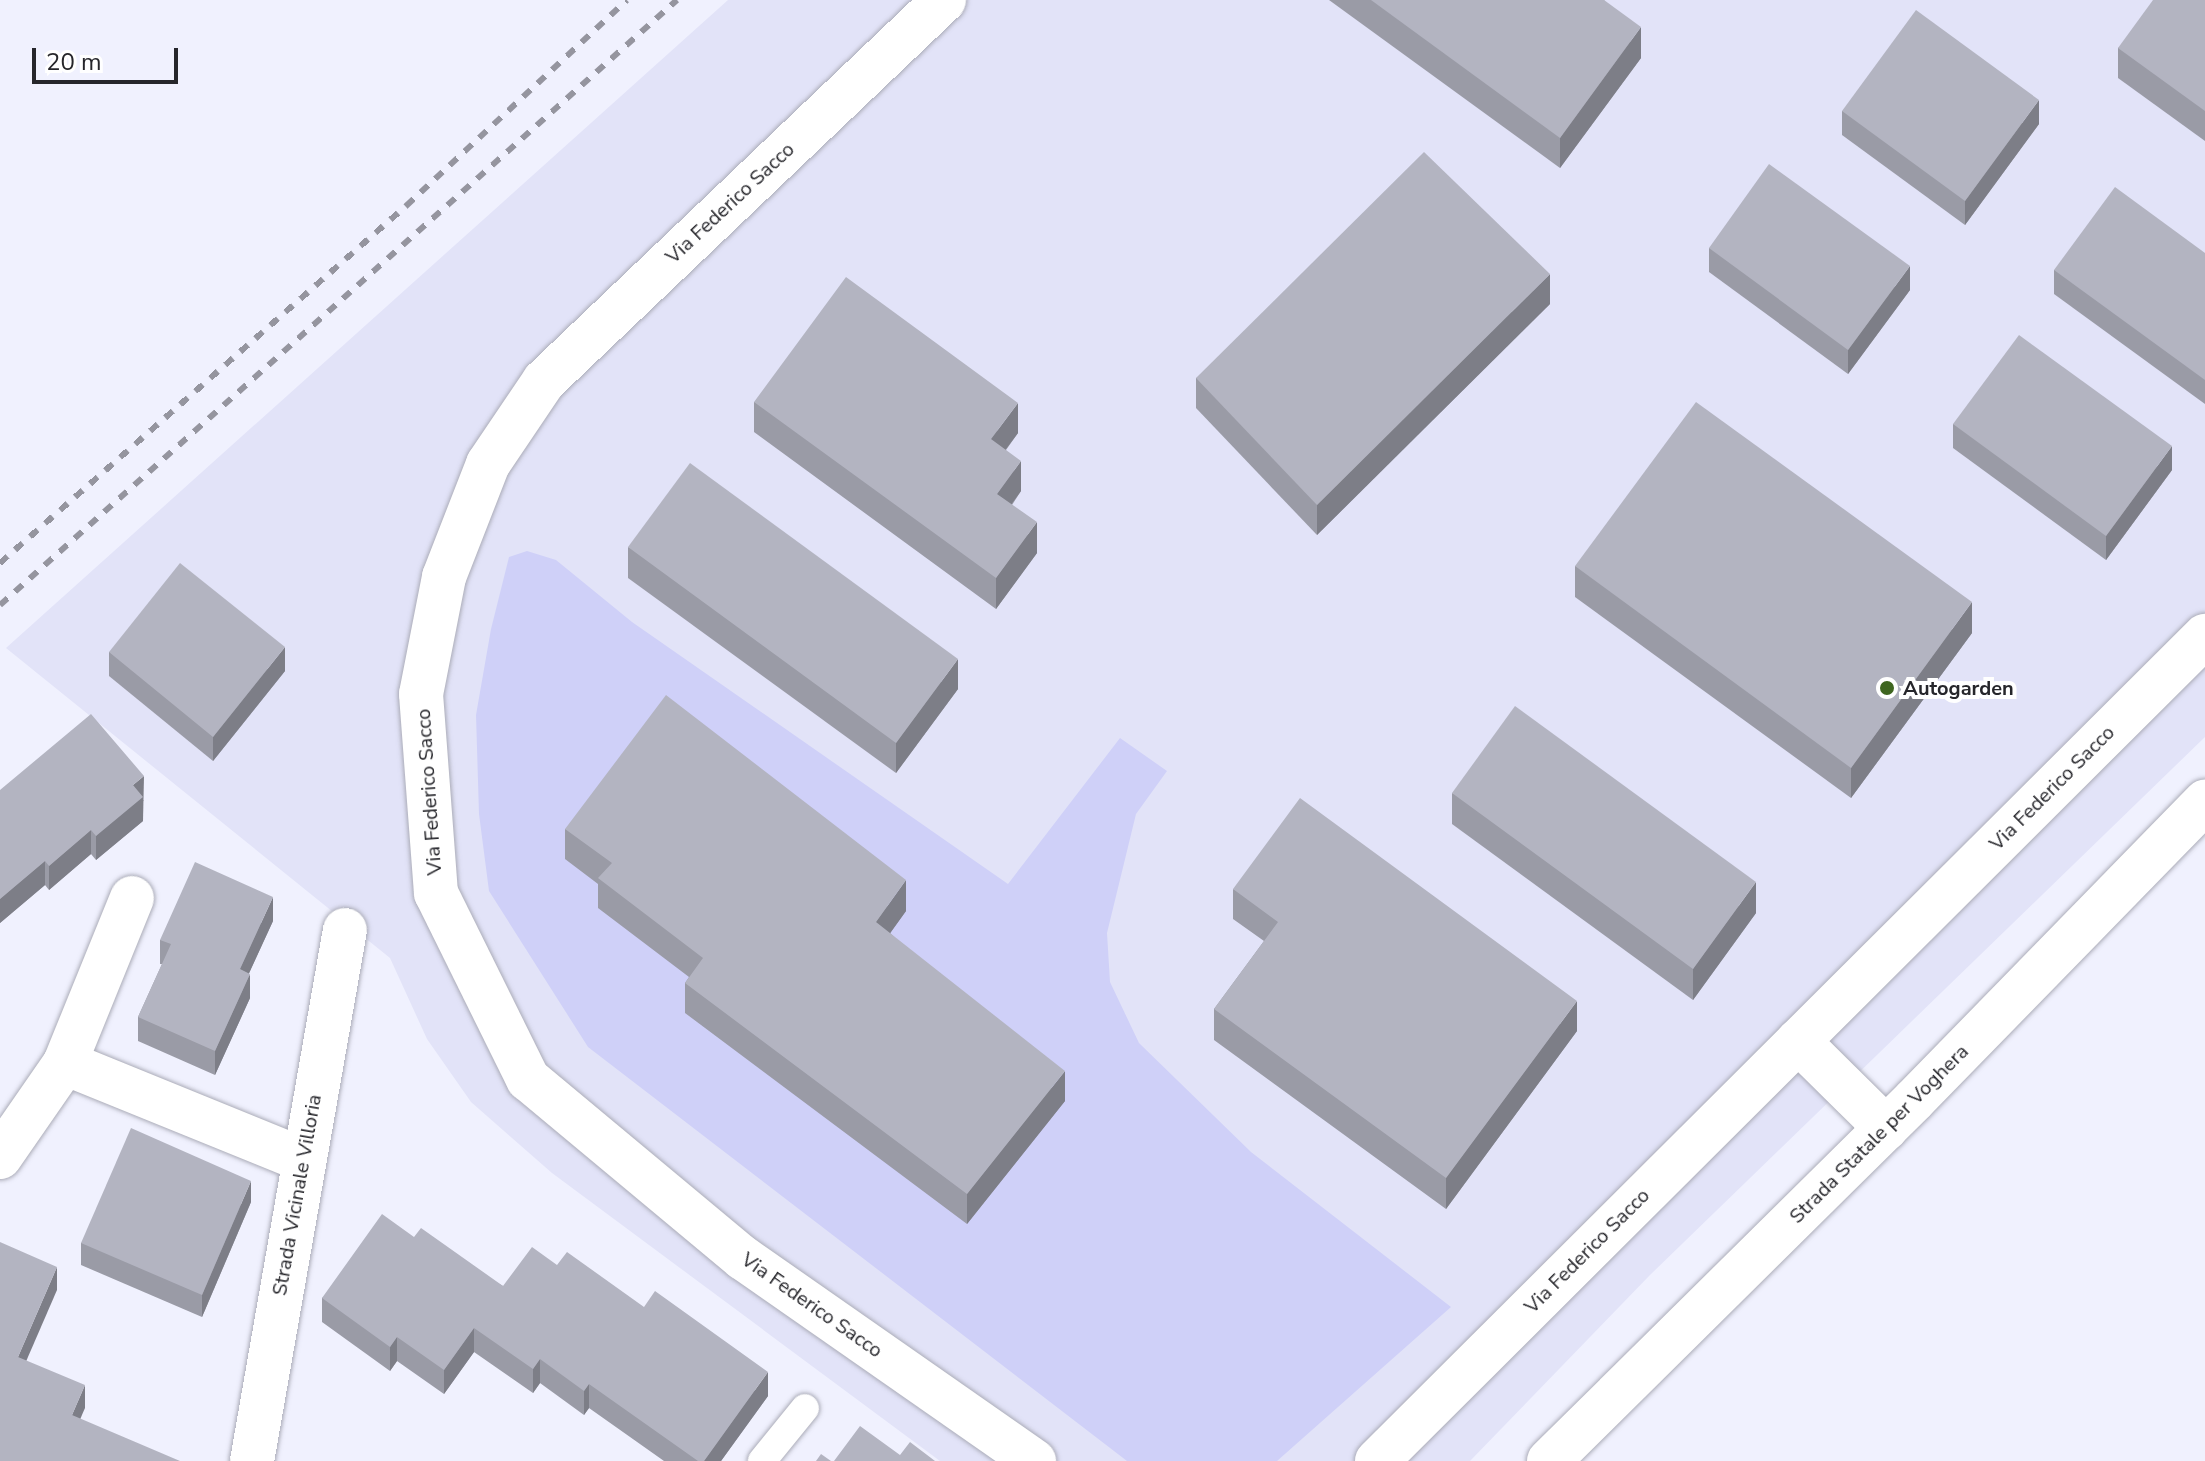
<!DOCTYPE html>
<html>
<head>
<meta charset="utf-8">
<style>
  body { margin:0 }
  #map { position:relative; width:2205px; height:1461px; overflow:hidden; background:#f0f1fe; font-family:"Nunito Sans",sans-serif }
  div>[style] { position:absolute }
  .built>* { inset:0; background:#e2e3f8 }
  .green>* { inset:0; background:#cfd0f8 }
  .roads { filter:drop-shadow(0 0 2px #abacb8) drop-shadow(0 0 2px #abacb8) }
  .service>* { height:28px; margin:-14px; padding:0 14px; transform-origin:14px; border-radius:14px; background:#fff }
  .minor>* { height:44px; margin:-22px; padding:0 22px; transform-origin:22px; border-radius:22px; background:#fff }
  .secondary>* { height:44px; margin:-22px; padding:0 22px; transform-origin:22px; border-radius:22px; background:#fff }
  .rail>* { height:6px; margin-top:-3px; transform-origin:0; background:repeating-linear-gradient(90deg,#95959f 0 10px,transparent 0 20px) }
  .wall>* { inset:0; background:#9a9ba6 }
  .shaded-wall>* { inset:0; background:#7d7e87 }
  .building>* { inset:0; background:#b3b4c1 }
  .dots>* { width:22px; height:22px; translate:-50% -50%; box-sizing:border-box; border:4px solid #fff; border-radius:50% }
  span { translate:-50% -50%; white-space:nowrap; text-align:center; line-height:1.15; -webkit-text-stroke:8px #fff; paint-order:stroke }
  .street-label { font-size:20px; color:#26262b }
  .poi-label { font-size:20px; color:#26262b; font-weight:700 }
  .left { translate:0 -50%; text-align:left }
  .scale { position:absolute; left:32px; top:48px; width:146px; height:36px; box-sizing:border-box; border:4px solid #26262b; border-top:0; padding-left:10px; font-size:24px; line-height:28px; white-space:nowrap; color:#26262b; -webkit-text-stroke:6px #fff; paint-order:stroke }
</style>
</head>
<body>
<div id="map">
  <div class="built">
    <div style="clip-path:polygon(728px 0,2205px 0,2205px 737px,1650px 1275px,1470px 1461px,940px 1461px,552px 1173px,471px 1102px,427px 1039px,390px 958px,6px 648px)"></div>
  </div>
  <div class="green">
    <div style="clip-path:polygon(527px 551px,556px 560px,632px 622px,1008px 884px,1120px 738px,1167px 771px,1136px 814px,1107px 933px,1110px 982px,1139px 1043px,1251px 1152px,1451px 1307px,1277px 1461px,1127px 1461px,588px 1047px,489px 891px,479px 814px,476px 715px,491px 629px,509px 557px)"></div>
  </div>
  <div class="roads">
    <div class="service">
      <div style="left:762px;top:1461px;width:68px;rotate:-50.9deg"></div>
    </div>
    <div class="minor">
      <div style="left:944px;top:0;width:552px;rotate:136.39deg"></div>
      <div style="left:544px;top:381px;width:100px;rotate:124deg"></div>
      <div style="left:488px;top:464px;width:121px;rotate:111.3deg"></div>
      <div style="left:444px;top:577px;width:119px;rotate:101.1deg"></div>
      <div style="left:421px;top:694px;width:200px;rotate:85.7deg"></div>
      <div style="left:436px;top:893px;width:208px;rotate:63.7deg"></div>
      <div style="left:528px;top:1079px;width:280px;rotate:39.8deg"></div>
      <div style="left:743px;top:1258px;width:355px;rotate:34.9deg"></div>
      <div style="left:1798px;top:1041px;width:124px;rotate:44.7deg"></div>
      <div style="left:65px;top:1063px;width:178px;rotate:-67.9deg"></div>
      <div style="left:0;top:1157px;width:114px;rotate:-55.3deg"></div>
      <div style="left:65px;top:1063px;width:256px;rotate:22.1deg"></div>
      <div style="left:252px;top:1461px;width:539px;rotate:-80.07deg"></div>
      <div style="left:1377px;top:1461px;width:1169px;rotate:-44.9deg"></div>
    </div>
    <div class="secondary">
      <div style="left:1549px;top:1461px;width:513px;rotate:-44.68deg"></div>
      <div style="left:1914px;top:1100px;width:417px;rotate:-45.7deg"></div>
    </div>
  </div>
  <div class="rail">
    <div style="left:0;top:563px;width:541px;rotate:-41.33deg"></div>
    <div style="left:406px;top:206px;width:302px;rotate:-43deg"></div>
    <div style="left:0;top:605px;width:908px;rotate:-41.79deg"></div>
  </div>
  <div class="wall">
    <div style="clip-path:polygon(1329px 0,1604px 0,1641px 58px,1560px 168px)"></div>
    <div style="clip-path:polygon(2205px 0,2205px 141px,2118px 78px,2118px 48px)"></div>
    <div style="clip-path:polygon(1842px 111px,2039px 124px,1965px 225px,1842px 135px)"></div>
    <div style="clip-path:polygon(1709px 248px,1910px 290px,1848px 374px,1709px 272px)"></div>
    <div style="clip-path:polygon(2205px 253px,2205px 404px,2054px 294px,2054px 270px)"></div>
    <div style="clip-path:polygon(1550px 304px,1317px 535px,1196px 408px,1196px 378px)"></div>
    <div style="clip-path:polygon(754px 402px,1018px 433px,1006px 450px,1021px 491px,1012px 505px,1037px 553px,996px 609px,754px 432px)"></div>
    <div style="clip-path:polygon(1953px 424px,2172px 470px,2106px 560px,1953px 448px)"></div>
    <div style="clip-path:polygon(628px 547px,958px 689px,896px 773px,628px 578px)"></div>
    <div style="clip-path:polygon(1575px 566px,1972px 633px,1851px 798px,1575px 597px)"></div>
    <div style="clip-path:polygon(109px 652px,285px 671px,213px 761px,109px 676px)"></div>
    <div style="clip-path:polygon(0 790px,144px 800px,143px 801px,143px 821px,96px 860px,91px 854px,49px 890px,45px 885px,0 923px)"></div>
    <div style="clip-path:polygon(1452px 793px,1756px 913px,1693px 1000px,1452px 824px)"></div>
    <div style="clip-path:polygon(565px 829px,906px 911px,890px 933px,1065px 1101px,967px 1224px,685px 1013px,685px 983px,689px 977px,598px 908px,598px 884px,565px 859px)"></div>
    <div style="clip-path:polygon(1233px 889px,1577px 1031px,1446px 1209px,1214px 1040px,1214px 1009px,1264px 941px,1233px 919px)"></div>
    <div style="clip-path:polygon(273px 921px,249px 973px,250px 998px,215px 1075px,138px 1041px,138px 1017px,162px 964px,160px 964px,160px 940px)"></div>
    <div style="clip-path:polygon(251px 1202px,202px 1317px,81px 1265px,81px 1243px)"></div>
    <div style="clip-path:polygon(414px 1237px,503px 1286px,768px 1396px,721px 1461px,664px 1461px,589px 1408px,584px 1415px,540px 1383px,533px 1393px,474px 1352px,444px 1394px,397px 1361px,390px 1371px,322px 1322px,322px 1298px)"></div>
  </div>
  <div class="shaded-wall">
    <div style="clip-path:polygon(1641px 27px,1641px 58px,1560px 168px,1560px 138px)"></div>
    <div style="clip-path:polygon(2039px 100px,2039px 124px,1965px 225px,1965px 201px)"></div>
    <div style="clip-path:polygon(1910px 266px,1910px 290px,1848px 374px,1848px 350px)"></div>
    <div style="clip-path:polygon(1550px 274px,1550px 304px,1317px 535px,1317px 505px)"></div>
    <div style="clip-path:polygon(1018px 403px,1018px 433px,991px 469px,991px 439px)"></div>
    <div style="clip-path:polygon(2172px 446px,2172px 470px,2106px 560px,2106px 536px)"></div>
    <div style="clip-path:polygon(1021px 461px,1021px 491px,997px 524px,997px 494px)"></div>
    <div style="clip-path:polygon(1037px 522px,1037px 553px,996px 609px,996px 578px)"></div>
    <div style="clip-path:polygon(1972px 602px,1972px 633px,1851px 798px,1851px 768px)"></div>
    <div style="clip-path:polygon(285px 647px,285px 671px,213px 761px,213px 737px)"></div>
    <div style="clip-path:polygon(958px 659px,958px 689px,896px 773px,896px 743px)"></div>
    <div style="clip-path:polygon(144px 776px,143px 821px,96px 860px,96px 836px,133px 785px)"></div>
    <div style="clip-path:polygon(91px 830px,91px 854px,49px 890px,49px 866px)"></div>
    <div style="clip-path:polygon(45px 861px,45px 885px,0 923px,0 899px)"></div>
    <div style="clip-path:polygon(906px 880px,906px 911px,876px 953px,876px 922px)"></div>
    <div style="clip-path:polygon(1756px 882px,1756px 913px,1693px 1000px,1693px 969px)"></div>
    <div style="clip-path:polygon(273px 897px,273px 921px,240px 993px,240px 969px)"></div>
    <div style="clip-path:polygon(250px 974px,250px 998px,215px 1075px,215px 1051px)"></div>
    <div style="clip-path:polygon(1577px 1001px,1577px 1031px,1446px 1209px,1446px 1178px)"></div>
    <div style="clip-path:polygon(1065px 1071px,1065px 1101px,967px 1224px,967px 1194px)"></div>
    <div style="clip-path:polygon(251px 1181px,251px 1202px,202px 1317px,202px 1295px)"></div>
    <div style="clip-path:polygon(57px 1267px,57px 1290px,18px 1380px,18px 1357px)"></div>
    <div style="clip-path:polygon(474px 1328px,474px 1352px,444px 1394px,444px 1370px)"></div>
    <div style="clip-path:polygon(397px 1337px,397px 1361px,390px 1371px,390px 1347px)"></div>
    <div style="clip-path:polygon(540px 1359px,540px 1383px,533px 1393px,533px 1369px)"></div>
    <div style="clip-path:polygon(768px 1372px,768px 1396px,721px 1461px,704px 1461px)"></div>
    <div style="clip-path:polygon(589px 1384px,589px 1408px,584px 1415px,584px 1391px)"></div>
    <div style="clip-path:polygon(85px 1385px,85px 1408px,72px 1438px,72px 1415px)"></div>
  </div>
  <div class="building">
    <div style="clip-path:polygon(1371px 0,1604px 0,1641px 27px,1560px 138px)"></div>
    <div style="clip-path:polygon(2153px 0,2205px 0,2205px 111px,2118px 48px)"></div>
    <div style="clip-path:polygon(1916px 10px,2039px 100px,1965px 201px,1842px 111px)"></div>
    <div style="clip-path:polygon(1424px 152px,1550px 274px,1317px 505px,1196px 378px)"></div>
    <div style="clip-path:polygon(1769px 164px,1910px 266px,1848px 350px,1709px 248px)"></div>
    <div style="clip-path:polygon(2115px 187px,2205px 253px,2205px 380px,2054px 270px)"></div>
    <div style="clip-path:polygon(846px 277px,1018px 403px,991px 439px,1021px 461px,997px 494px,1037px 522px,996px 578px,754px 402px)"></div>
    <div style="clip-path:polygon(2019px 335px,2172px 446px,2106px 536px,1953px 424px)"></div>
    <div style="clip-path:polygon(1696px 402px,1972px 602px,1851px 768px,1575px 566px)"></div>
    <div style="clip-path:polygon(690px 463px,958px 659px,896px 743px,628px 547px)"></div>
    <div style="clip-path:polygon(180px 563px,285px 647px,213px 737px,109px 652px)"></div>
    <div style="clip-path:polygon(666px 695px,906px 880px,876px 922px,1065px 1071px,967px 1194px,685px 983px,703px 958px,598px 878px,612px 863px,565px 829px)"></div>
    <div style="clip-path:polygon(1515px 706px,1756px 882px,1693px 969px,1452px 793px)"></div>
    <div style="clip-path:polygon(91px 714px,144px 776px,133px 785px,143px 797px,96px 836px,91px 830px,49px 866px,45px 861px,0 899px,0 790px)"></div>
    <div style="clip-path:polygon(1300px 798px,1577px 1001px,1446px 1178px,1214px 1009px,1278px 922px,1233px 889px)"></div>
    <div style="clip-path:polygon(195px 862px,273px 897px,240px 969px,250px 974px,215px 1051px,138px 1017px,171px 944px,160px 940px)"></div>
    <div style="clip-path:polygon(131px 1128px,251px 1181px,202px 1295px,81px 1243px)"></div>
    <div style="clip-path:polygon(382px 1214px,414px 1237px,421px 1228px,503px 1286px,532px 1247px,557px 1265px,567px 1252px,644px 1307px,655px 1291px,768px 1372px,704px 1461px,698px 1461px,589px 1384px,584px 1391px,540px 1359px,533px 1369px,474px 1328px,444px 1370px,397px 1337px,390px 1347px,322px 1298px)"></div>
    <div style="clip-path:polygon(0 1242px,57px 1267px,18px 1357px,85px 1385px,72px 1415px,180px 1461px,0 1461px)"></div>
    <div style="clip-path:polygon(860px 1426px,900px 1455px,910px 1442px,935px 1461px,834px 1461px)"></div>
    <div style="clip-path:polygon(821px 1454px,831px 1461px,816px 1461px)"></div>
  </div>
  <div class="dots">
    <div style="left:1887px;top:688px;background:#3f6620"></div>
  </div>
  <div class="street-label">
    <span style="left:730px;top:203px;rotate:-43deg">Via Federico Sacco</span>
    <span style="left:2052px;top:788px;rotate:-45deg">Via Federico Sacco</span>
    <span style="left:429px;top:792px;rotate:-94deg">Via Federico Sacco</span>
    <span style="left:1879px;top:1134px;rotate:-45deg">Strada Statale per Voghera</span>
    <span style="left:297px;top:1195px;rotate:-80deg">Strada Vicinale Villoria</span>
    <span style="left:1587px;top:1251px;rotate:-45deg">Via Federico Sacco</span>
    <span style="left:812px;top:1305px;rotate:35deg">Via Federico Sacco</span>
  </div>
  <div class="poi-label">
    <span class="left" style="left:1903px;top:688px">Autogarden</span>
  </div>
  <div class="scale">20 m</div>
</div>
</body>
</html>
